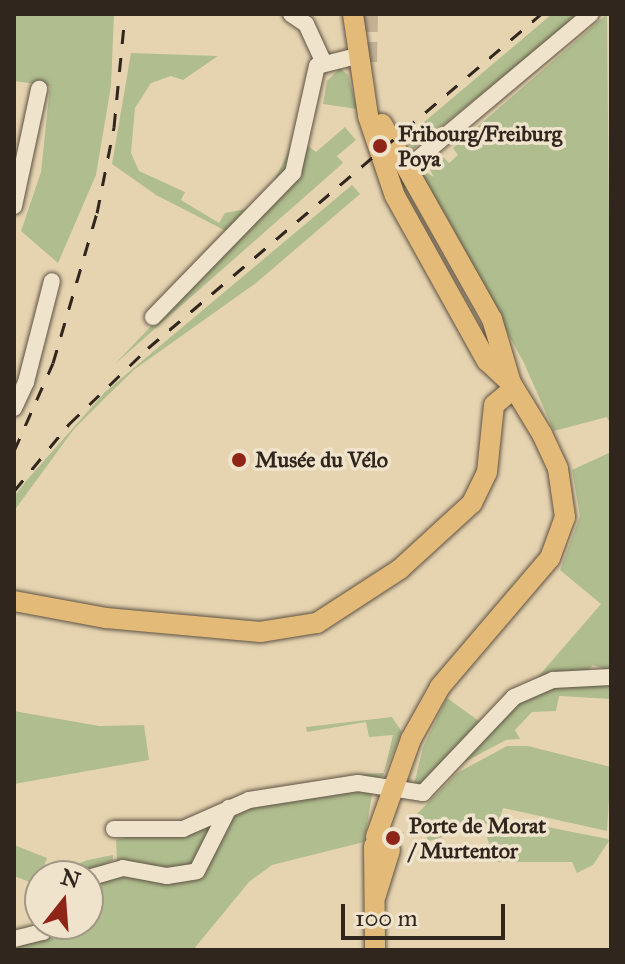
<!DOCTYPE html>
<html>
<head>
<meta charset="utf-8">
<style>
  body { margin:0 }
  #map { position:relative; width:625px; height:964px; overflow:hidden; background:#e6d4b1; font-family:"IM FELL Great Primer",serif }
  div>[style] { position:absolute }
  .green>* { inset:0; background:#b0be8f }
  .major-tunnel>* { height:20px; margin-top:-10px; transform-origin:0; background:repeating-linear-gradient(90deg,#c2b193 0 20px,transparent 0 30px) }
  .roads { filter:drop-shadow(0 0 2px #5e5242) drop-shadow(0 0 2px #5e5242) }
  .minor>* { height:16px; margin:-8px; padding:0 8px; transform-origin:8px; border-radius:8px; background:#efe3cc }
  .major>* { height:20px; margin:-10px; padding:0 10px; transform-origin:10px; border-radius:10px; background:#e3ba78 }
  .rail>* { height:3px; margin-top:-1.5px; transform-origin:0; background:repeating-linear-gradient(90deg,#30261d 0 14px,transparent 0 28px) }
  .dots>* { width:22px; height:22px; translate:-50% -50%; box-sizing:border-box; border:4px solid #efe3cc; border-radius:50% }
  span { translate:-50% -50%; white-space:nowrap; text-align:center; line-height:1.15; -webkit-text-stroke:7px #efe3cc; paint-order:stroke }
  .poi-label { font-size:22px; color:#30261d; font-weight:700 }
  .left { translate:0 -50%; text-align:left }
  .frame { position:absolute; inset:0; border:16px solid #30261d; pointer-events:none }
  .north { position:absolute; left:24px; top:860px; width:80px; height:80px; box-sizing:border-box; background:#efe3cc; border:2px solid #a39786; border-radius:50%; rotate:17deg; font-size:22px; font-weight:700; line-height:32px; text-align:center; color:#30261d }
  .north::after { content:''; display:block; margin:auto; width:28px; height:36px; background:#8f2418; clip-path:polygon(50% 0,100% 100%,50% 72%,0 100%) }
  .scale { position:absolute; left:341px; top:904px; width:164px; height:36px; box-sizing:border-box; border:4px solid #30261d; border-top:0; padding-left:10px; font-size:24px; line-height:28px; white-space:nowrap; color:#30261d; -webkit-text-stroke:6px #efe3cc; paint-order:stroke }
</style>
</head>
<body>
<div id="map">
  <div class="green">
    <div style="clip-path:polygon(14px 14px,114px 14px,111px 86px,96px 175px,58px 263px,21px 231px,41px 172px,50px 86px,14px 81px)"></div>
    <div style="clip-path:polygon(552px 14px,582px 14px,413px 149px,404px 139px)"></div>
    <div style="clip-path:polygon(607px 14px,611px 426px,607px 417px,554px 431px,523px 361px,421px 177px,424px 171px,434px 177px,428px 166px,441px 155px,449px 163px,458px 155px,453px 148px)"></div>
    <div style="clip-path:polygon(131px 53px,218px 56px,183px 80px,171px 76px,151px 83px,135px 108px,131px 153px,139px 171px,185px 192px,181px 200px,219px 223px,225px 213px,246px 209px,271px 187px,301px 126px,291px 167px,226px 231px,156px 195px,112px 164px)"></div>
    <div style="clip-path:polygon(340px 68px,348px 75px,357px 109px,323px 104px,327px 81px)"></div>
    <div style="clip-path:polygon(345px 127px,356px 140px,337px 156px,343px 163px,115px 364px,301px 168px,308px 146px,316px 152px)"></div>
    <div style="clip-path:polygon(352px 185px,360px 194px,256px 283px,135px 369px,108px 395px,74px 429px,14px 511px,14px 497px,26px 481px,105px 392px)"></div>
    <div style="clip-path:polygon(611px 452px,611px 671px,593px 665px,588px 670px,537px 678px,601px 604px,560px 570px,580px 516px,572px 470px)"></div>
    <div style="clip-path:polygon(611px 683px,611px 699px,559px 696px,556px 711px,532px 712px,515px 730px,520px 739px,506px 740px,459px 765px,513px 707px,548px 687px)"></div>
    <div style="clip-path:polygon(447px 698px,479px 721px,424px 785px,414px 785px,423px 747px)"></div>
    <div style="clip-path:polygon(14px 711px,99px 726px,144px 725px,149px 760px,14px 784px)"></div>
    <div style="clip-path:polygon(392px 717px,402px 732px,383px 776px,377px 778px,362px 778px,363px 774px,384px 773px,393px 735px,369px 737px,366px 722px,307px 732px,306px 727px)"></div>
    <div style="clip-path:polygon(507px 746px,528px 746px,611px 767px,607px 831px,503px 808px,499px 821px,429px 841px,413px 818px,457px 773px)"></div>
    <div style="clip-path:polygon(373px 789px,364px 842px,272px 865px,249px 882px,193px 950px,14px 950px,55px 924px,88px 924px,88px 883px,111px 873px,186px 880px,230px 816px,244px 805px)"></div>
    <div style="clip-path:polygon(215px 817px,206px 853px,186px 871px,111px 866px,117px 861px,116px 840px)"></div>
    <div style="clip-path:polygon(512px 820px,608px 839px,609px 841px,593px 865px,577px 873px,572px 862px,495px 862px,486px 834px,506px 828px)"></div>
    <div style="clip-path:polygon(14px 845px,47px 858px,43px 869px,53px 873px,88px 860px,113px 855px,113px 860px,84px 876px,40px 876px,40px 886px,14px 876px)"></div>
  </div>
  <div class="major-tunnel">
    <div style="left:367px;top:62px;width:48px;rotate:-88.8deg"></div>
    <div style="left:388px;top:147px;width:44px;rotate:68.7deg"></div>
    <div style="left:390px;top:850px;width:25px;rotate:-79deg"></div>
  </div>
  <div class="roads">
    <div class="minor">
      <div style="left:291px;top:14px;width:18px;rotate:34deg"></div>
      <div style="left:306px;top:24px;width:41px;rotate:65.3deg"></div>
      <div style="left:406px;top:169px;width:241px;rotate:-40deg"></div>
      <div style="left:14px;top:206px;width:120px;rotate:-77.9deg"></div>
      <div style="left:153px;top:317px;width:201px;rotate:-45.8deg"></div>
      <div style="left:293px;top:173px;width:110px;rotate:-77.4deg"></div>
      <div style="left:317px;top:66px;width:41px;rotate:-14deg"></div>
      <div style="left:14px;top:408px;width:29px;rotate:-65deg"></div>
      <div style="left:26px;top:382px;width:104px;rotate:-75.6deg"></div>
      <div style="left:114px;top:829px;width:69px"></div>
      <div style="left:183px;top:829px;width:72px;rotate:-23.7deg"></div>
      <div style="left:249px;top:800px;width:110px;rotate:-8.9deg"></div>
      <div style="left:358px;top:783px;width:66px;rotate:8.7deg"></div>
      <div style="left:423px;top:793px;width:132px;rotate:-46.5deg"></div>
      <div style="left:514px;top:697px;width:43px;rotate:-23.6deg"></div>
      <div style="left:553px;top:680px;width:58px;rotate:-3deg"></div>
      <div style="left:88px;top:878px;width:36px;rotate:-16deg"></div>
      <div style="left:123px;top:868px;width:45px;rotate:10.3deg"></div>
      <div style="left:167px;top:876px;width:30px;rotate:-9deg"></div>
      <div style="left:197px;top:871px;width:71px;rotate:-63.1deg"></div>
      <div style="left:14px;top:939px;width:30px;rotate:-14deg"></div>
      <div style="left:43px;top:932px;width:11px;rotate:-45deg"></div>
    </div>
    <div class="major">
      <div style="left:353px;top:14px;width:103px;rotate:81.6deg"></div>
      <div style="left:368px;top:116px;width:84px;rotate:71.4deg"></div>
      <div style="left:395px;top:196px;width:189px;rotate:60.9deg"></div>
      <div style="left:487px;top:361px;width:33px;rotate:43deg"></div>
      <div style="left:511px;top:383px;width:60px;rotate:58.7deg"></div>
      <div style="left:542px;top:434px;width:38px;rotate:65deg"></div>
      <div style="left:558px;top:469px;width:49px;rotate:81.7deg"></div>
      <div style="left:565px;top:517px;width:44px;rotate:110.1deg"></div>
      <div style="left:550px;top:558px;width:170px;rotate:130.5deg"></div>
      <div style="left:440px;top:687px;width:60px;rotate:119.1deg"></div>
      <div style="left:411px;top:739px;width:104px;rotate:109.7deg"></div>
      <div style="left:382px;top:124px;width:224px;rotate:60.6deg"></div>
      <div style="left:492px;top:319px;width:67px;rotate:73.5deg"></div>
      <div style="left:14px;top:601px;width:94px;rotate:10.5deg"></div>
      <div style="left:106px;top:618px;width:155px;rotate:5.2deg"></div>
      <div style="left:260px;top:632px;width:58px;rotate:-9deg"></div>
      <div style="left:317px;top:623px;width:99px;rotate:-33deg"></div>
      <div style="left:400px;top:569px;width:98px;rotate:-42.5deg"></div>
      <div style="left:472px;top:503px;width:34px;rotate:-64deg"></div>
      <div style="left:487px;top:472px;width:67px;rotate:-84deg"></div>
      <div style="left:494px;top:405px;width:26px;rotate:-40deg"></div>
      <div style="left:374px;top:846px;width:104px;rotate:89.4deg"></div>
      <div style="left:376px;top:895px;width:47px;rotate:-72.7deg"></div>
    </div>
  </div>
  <div class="rail">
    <div style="left:14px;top:451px;width:96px;rotate:-66.1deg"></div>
    <div style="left:53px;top:363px;width:156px;rotate:-73.7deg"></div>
    <div style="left:97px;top:213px;width:88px;rotate:-78.8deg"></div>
    <div style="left:114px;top:127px;width:114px;rotate:-84.4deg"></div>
    <div style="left:14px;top:491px;width:87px;rotate:-50.6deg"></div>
    <div style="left:69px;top:424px;width:110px;rotate:-43.9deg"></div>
    <div style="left:148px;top:348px;width:516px;rotate:-40.36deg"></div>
  </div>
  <div class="dots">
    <div style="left:380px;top:146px;background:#8f2418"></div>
    <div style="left:239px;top:460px;background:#8f2418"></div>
    <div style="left:393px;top:838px;background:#8f2418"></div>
  </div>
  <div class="poi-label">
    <span class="left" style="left:398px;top:146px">Fribourg/Freiburg<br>Poya</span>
    <span class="left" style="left:255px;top:460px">Musée du Vélo</span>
    <span class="left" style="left:409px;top:838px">Porte de Morat<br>/ Murtentor</span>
  </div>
  <div class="frame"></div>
  <div class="north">N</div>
  <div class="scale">100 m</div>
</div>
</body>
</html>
